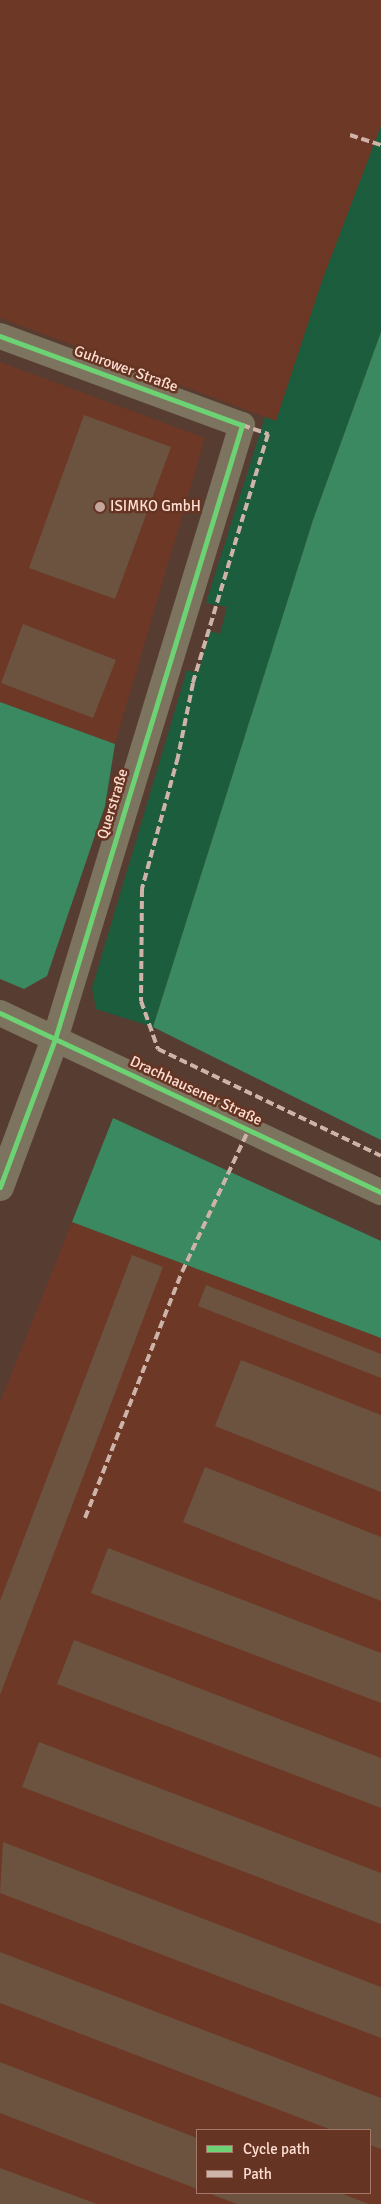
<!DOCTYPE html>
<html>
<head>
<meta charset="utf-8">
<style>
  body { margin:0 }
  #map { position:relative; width:381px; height:2204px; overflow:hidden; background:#573c32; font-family:Signika,sans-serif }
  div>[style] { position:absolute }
  .built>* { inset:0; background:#6d3826 }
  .green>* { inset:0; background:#1c5d3e }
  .forest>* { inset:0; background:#3a8960 }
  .building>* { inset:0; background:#6b5340 }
  .minor>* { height:26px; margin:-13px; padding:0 13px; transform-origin:13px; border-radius:13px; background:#7c745e }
  .tertiary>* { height:28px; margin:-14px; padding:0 14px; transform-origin:14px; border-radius:14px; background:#7c745e }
  .quiet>* { height:4px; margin-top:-2px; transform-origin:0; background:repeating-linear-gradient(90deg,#ceb3a9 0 8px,transparent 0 12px) }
  .cycleway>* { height:5px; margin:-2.5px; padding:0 2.5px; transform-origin:2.5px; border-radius:2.5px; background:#6cd273 }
  .dots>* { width:14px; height:14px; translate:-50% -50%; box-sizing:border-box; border:2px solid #663423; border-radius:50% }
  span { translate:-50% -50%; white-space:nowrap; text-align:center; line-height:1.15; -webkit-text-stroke:5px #663423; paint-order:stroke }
  .street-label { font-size:15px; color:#ffdfd4 }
  .poi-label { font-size:15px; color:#ffdfd4 }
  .left { translate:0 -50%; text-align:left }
  .legend { position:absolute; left:196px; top:2129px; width:175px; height:65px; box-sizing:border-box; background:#663423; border:1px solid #a3786a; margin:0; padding:6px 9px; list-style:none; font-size:15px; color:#ffdfd4 }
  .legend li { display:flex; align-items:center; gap:10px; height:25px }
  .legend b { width:25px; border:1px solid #a3786a }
</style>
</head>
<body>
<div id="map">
  <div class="built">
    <div style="clip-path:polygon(0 0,381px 0,381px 126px,322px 281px,276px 421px,0 318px)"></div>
    <div style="clip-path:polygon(0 362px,205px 438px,115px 744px,0 702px)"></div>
    <div style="clip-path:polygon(evenodd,72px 1222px,381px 1338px,381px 2204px,0 2204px,0 1402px,72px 1222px,197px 2130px,370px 2130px,370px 2193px,197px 2193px,197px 2130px)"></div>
  </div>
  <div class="green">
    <div style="clip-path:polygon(381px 126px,381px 332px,313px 520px,153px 1027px,96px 1009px,92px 988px,187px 670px,198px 673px,210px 631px,220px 634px,227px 607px,206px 603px,265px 417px,276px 421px,322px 281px)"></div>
  </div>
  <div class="forest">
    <div style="clip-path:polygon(381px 332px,381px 1140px,153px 1027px,313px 520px)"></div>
    <div style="clip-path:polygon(0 702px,115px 744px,105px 806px,47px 976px,24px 989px,0 979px)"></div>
    <div style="clip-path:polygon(113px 1118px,381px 1241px,381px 1338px,72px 1222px)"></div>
  </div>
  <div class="building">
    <div style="clip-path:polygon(84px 415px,171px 447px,115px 599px,29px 568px)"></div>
    <div style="clip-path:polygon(23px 624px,116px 660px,93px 718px,1px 683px)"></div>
    <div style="clip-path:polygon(132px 1255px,163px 1267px,0 1695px,0 1601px)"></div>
    <div style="clip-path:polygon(206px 1285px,381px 1354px,381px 1378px,198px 1306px)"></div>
    <div style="clip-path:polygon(241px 1360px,381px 1415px,381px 1492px,215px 1426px)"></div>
    <div style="clip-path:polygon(205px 1467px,381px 1537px,381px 1601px,183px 1522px)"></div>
    <div style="clip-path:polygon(108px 1548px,381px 1653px,381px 1703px,91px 1593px)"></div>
    <div style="clip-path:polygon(74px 1640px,381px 1758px,381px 1808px,57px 1684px)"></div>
    <div style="clip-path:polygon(39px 1742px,381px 1873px,381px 1924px,22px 1787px)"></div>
    <div style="clip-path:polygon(3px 1842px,381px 1987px,381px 2038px,0 1893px)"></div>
    <div style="clip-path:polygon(0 1952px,381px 2098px,381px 2149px,370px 2145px,370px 2130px,332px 2130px,0 2003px)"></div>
    <div style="clip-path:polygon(0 2062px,197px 2138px,197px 2189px,0 2113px)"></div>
    <div style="clip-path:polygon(0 2168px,97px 2204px,0 2204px)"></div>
    <div style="clip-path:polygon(208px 2193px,340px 2193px,369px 2204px,237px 2204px)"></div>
  </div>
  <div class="minor">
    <div style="left:0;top:336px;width:258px;rotate:20.2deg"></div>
    <div style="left:242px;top:425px;width:642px;rotate:106.94deg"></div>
    <div style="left:0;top:1013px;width:421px;rotate:25.2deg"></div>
  </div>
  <div class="tertiary">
    <div style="left:0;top:1187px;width:158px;rotate:-69.6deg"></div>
  </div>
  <div class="quiet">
    <div style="left:350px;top:135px;width:33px;rotate:18deg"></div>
    <div style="left:242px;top:425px;width:28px;rotate:19deg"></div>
    <div style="left:268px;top:434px;width:260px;rotate:106.8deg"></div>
    <div style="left:193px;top:683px;width:76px;rotate:101.5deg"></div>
    <div style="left:178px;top:757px;width:137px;rotate:105.3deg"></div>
    <div style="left:142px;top:889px;width:112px;rotate:90.5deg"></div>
    <div style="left:141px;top:1001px;width:51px;rotate:70.5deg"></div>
    <div style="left:158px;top:1049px;width:247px;rotate:25.6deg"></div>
    <div style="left:85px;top:1518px;width:264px;rotate:-68.5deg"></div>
    <div style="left:182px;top:1272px;width:158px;rotate:-64.9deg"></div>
  </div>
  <div class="cycleway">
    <div style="left:0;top:336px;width:258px;rotate:20.2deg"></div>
    <div style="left:242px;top:425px;width:642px;rotate:106.94deg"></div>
    <div style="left:55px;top:1039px;width:158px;rotate:110.4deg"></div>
    <div style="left:0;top:1013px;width:421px;rotate:25.2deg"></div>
  </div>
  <div class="dots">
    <div style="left:100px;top:507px;background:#c4a69b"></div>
  </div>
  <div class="street-label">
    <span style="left:126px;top:369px;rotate:20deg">Guhrower Straße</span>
    <span style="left:113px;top:804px;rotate:-73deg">Querstraße</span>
    <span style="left:196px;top:1091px;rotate:25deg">Drachhausener Straße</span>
  </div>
  <div class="poi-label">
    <span class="left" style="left:110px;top:507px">ISIMKO GmbH</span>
  </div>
  <ul class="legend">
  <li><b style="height:6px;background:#6cd273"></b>Cycle path</li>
  <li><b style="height:6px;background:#ceb3a9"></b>Path</li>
  </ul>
</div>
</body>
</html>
